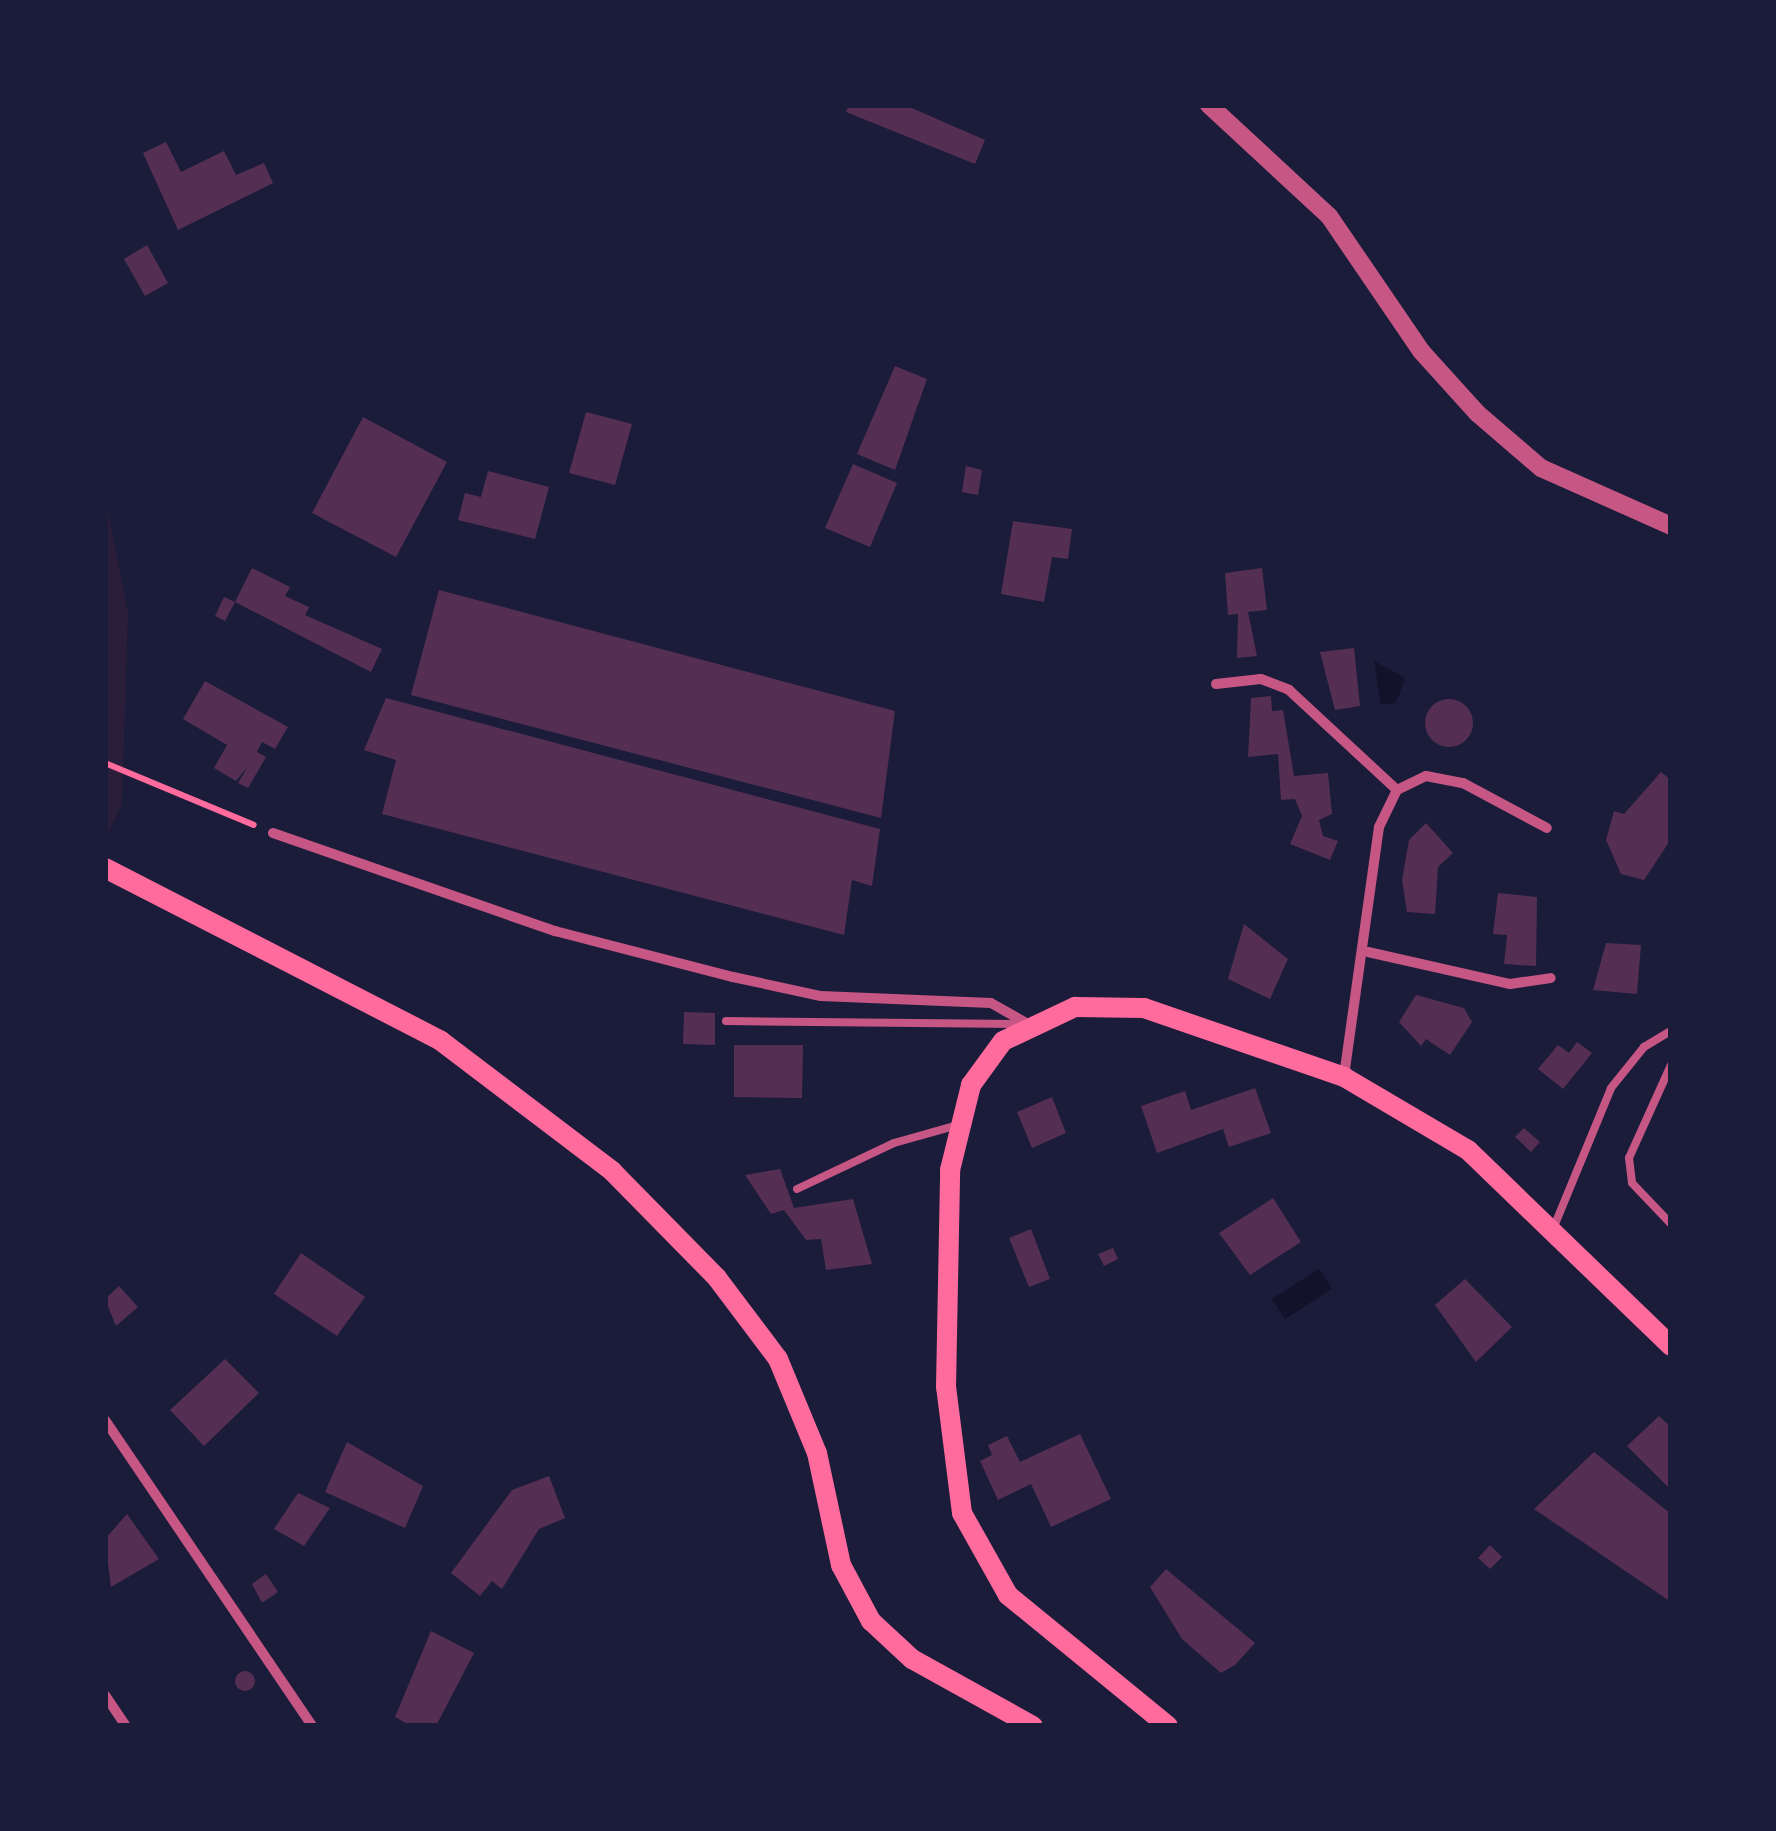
<!DOCTYPE html>
<html>
<head>
<meta charset="utf-8">
<style>
  body { margin:0 }
  #map { position:relative; width:1776px; height:1831px; overflow:hidden; background:#1b1b3a; font-family:"Sofia Sans Condensed",sans-serif }
  div>[style] { position:absolute }
  .green>* { inset:0; background:#2a1e3b }
  .water>* { inset:0; background:#12122b }
  .building>* { inset:0; background:#542f53 }
  .round { border-radius:50% }
  .path>* { height:6px; margin:-3px; padding:0 3px; transform-origin:3px; border-radius:3px; background:#ff6b9d }
  .service>* { height:8px; margin:-4px; padding:0 4px; transform-origin:4px; border-radius:4px; background:#c65784 }
  .minor>* { height:10px; margin:-5px; padding:0 5px; transform-origin:5px; border-radius:5px; background:#c65784 }
  .tertiary>* { height:18px; margin:-9px; padding:0 9px; transform-origin:9px; border-radius:9px; background:#c65784 }
  .secondary>* { height:20px; margin:-10px; padding:0 10px; transform-origin:10px; border-radius:10px; background:#ff6b9d }
  span { translate:-50% -50%; white-space:nowrap; text-align:center; line-height:1.15; -webkit-text-stroke:10px #1b1b3a; paint-order:stroke }
  .frame { position:absolute; inset:0; border:108px solid #1b1b3a; pointer-events:none }
</style>
</head>
<body>
<div id="map">
  <div class="green">
    <div style="clip-path:polygon(105px 496px,128px 612px,122px 804px,105px 840px)"></div>
  </div>
  <div class="water">
    <div style="clip-path:polygon(1374px 661px,1405px 678px,1396px 703px,1381px 704px)"></div>
    <div style="clip-path:polygon(1319px 1269px,1332px 1289px,1285px 1319px,1272px 1299px)"></div>
  </div>
  <div class="building">
    <div style="clip-path:polygon(849px 105px,905px 105px,985px 140px,975px 164px,846px 112px)"></div>
    <div style="clip-path:polygon(166px 142px,181px 172px,224px 151px,236px 175px,264px 163px,273px 183px,178px 230px,143px 153px)"></div>
    <div style="clip-path:polygon(147px 245px,168px 283px,145px 296px,124px 259px)"></div>
    <div style="clip-path:polygon(895px 366px,927px 379px,895px 470px,857px 454px)"></div>
    <div style="clip-path:polygon(586px 412px,632px 424px,615px 485px,569px 473px)"></div>
    <div style="clip-path:polygon(363px 417px,447px 462px,396px 557px,312px 513px)"></div>
    <div style="clip-path:polygon(853px 464px,897px 483px,870px 547px,825px 528px)"></div>
    <div style="clip-path:polygon(966px 466px,982px 470px,978px 495px,962px 492px)"></div>
    <div style="clip-path:polygon(488px 471px,549px 487px,535px 539px,458px 520px,465px 493px,481px 497px)"></div>
    <div style="clip-path:polygon(1013px 521px,1072px 529px,1068px 559px,1052px 557px,1044px 602px,1001px 594px)"></div>
    <div style="clip-path:polygon(252px 568px,290px 587px,285px 596px,309px 607px,305px 615px,382px 649px,371px 672px,235px 602px)"></div>
    <div style="clip-path:polygon(1262px 568px,1267px 610px,1248px 612px,1257px 656px,1237px 658px,1238px 614px,1228px 615px,1225px 573px)"></div>
    <div style="clip-path:polygon(439px 590px,895px 711px,881px 818px,411px 695px)"></div>
    <div style="clip-path:polygon(224px 597px,235px 602px,225px 621px,215px 616px)"></div>
    <div style="clip-path:polygon(1354px 648px,1360px 706px,1335px 710px,1320px 652px)"></div>
    <div style="clip-path:polygon(205px 681px,288px 727px,275px 749px,262px 742px,257px 752px,266px 757px,248px 788px,238px 783px,248px 766px,236px 781px,214px 768px,227px 745px,183px 719px)"></div>
    <div style="clip-path:polygon(1271px 696px,1272px 711px,1283px 710px,1294px 776px,1328px 773px,1332px 814px,1319px 820px,1323px 836px,1338px 841px,1330px 860px,1290px 844px,1302px 816px,1295px 799px,1281px 800px,1278px 754px,1248px 757px,1251px 698px)"></div>
    <div style="clip-path:polygon(386px 698px,880px 829px,872px 886px,852px 880px,844px 935px,382px 814px,396px 760px,364px 750px)"></div>
    <div class="round" style="left:1425px;top:699px;width:48px;height:48px"></div>
    <div style="clip-path:polygon(1661px 772px,1671px 780px,1671px 839px,1644px 880px,1621px 874px,1606px 840px,1614px 811px,1624px 814px)"></div>
    <div style="clip-path:polygon(1426px 823px,1453px 853px,1438px 867px,1435px 914px,1407px 912px,1402px 880px,1409px 840px)"></div>
    <div style="clip-path:polygon(1498px 893px,1537px 897px,1536px 966px,1504px 964px,1507px 935px,1493px 934px)"></div>
    <div style="clip-path:polygon(1244px 924px,1288px 959px,1270px 999px,1228px 979px)"></div>
    <div style="clip-path:polygon(1606px 943px,1641px 945px,1637px 994px,1593px 990px)"></div>
    <div style="clip-path:polygon(1416px 995px,1464px 1008px,1472px 1022px,1450px 1055px,1426px 1039px,1421px 1046px,1399px 1022px)"></div>
    <div style="clip-path:polygon(684px 1012px,715px 1013px,715px 1045px,683px 1044px)"></div>
    <div style="clip-path:polygon(1577px 1042px,1592px 1053px,1563px 1089px,1538px 1069px,1558px 1045px,1569px 1053px)"></div>
    <div style="clip-path:polygon(734px 1045px,803px 1045px,802px 1098px,734px 1097px)"></div>
    <div style="clip-path:polygon(1255px 1088px,1271px 1133px,1229px 1147px,1223px 1129px,1157px 1153px,1141px 1106px,1185px 1091px,1191px 1110px)"></div>
    <div style="clip-path:polygon(1052px 1097px,1066px 1133px,1032px 1148px,1017px 1112px)"></div>
    <div style="clip-path:polygon(1524px 1128px,1540px 1142px,1531px 1152px,1515px 1137px)"></div>
    <div style="clip-path:polygon(780px 1169px,794px 1208px,853px 1199px,872px 1264px,826px 1270px,821px 1239px,806px 1240px,784px 1210px,771px 1214px,745px 1175px)"></div>
    <div style="clip-path:polygon(1273px 1198px,1301px 1242px,1250px 1275px,1219px 1233px)"></div>
    <div style="clip-path:polygon(1031px 1229px,1050px 1279px,1029px 1287px,1009px 1238px)"></div>
    <div style="clip-path:polygon(1113px 1248px,1118px 1259px,1104px 1266px,1098px 1254px)"></div>
    <div style="clip-path:polygon(301px 1253px,365px 1297px,337px 1336px,274px 1294px)"></div>
    <div style="clip-path:polygon(1465px 1279px,1512px 1327px,1476px 1362px,1435px 1305px)"></div>
    <div style="clip-path:polygon(119px 1286px,138px 1307px,116px 1326px,105px 1299px)"></div>
    <div style="clip-path:polygon(225px 1359px,259px 1393px,204px 1446px,170px 1410px)"></div>
    <div style="clip-path:polygon(1659px 1416px,1671px 1427px,1671px 1490px,1627px 1446px)"></div>
    <div style="clip-path:polygon(1080px 1434px,1111px 1499px,1051px 1527px,1031px 1484px,998px 1500px,980px 1461px,992px 1455px,988px 1445px,1007px 1436px,1020px 1462px)"></div>
    <div style="clip-path:polygon(347px 1442px,423px 1486px,405px 1528px,325px 1492px)"></div>
    <div style="clip-path:polygon(1594px 1452px,1671px 1514px,1671px 1602px,1534px 1509px)"></div>
    <div style="clip-path:polygon(549px 1476px,565px 1518px,539px 1529px,502px 1589px,492px 1581px,480px 1596px,451px 1573px,512px 1490px)"></div>
    <div style="clip-path:polygon(298px 1493px,330px 1508px,304px 1546px,274px 1529px)"></div>
    <div style="clip-path:polygon(127px 1514px,159px 1559px,111px 1587px,105px 1539px)"></div>
    <div style="clip-path:polygon(1490px 1545px,1502px 1557px,1490px 1569px,1478px 1558px)"></div>
    <div style="clip-path:polygon(1166px 1569px,1255px 1643px,1235px 1665px,1221px 1673px,1182px 1639px,1150px 1587px)"></div>
    <div style="clip-path:polygon(266px 1574px,278px 1592px,262px 1603px,252px 1584px)"></div>
    <div style="clip-path:polygon(431px 1631px,474px 1653px,436px 1726px,411px 1726px,395px 1717px)"></div>
    <div class="round" style="left:235px;top:1671px;width:20px;height:20px"></div>
  </div>
  <div class="path">
    <div style="left:105px;top:763px;width:161px;rotate:22.6deg"></div>
  </div>
  <div class="service">
    <div style="left:726px;top:1021px;width:297px;rotate:0.6deg"></div>
    <div style="left:1671px;top:1065px;width:102px;rotate:114.3deg"></div>
    <div style="left:1629px;top:1158px;width:25px;rotate:83deg"></div>
    <div style="left:1632px;top:1183px;width:57px;rotate:46.4deg"></div>
    <div style="left:797px;top:1189px;width:107px;rotate:-25.4deg"></div>
    <div style="left:894px;top:1143px;width:66px;rotate:-15.7deg"></div>
    <div style="left:1553px;top:1229px;width:152px;rotate:-67.6deg"></div>
    <div style="left:1611px;top:1088px;width:53px;rotate:-51.2deg"></div>
    <div style="left:1644px;top:1047px;width:31px;rotate:-31deg"></div>
  </div>
  <div class="minor">
    <div style="left:1216px;top:684px;width:45px;rotate:-6.3deg"></div>
    <div style="left:1261px;top:679px;width:30px;rotate:21deg"></div>
    <div style="left:1289px;top:690px;width:147px;rotate:42.8deg"></div>
    <div style="left:273px;top:833px;width:299px;rotate:19.2deg"></div>
    <div style="left:555px;top:931px;width:184px;rotate:14.5deg"></div>
    <div style="left:733px;top:977px;width:90px;rotate:12.2deg"></div>
    <div style="left:821px;top:996px;width:170px;rotate:2.4deg"></div>
    <div style="left:991px;top:1003px;width:43px;rotate:29.6deg"></div>
    <div style="left:1368px;top:952px;width:146px;rotate:12.7deg"></div>
    <div style="left:1510px;top:984px;width:41px;rotate:-8.3deg"></div>
    <div style="left:1344px;top:1076px;width:251px;rotate:-82deg"></div>
    <div style="left:1379px;top:827px;width:41px;rotate:-64.1deg"></div>
    <div style="left:1397px;top:790px;width:32px;rotate:-26deg"></div>
    <div style="left:1426px;top:776px;width:38px;rotate:11deg"></div>
    <div style="left:1463px;top:783px;width:95px;rotate:28.2deg"></div>
    <div style="left:105px;top:1420px;width:369px;rotate:55.9deg"></div>
    <div style="left:105px;top:1695px;width:37px;rotate:56deg"></div>
  </div>
  <div class="tertiary">
    <div style="left:1209px;top:105px;width:163px;rotate:42.8deg"></div>
    <div style="left:1329px;top:216px;width:163px;rotate:55.7deg"></div>
    <div style="left:1421px;top:351px;width:84px;rotate:47.9deg"></div>
    <div style="left:1477px;top:413px;width:84px;rotate:40.7deg"></div>
    <div style="left:1541px;top:468px;width:142px;rotate:24deg"></div>
  </div>
  <div class="secondary">
    <div style="left:105px;top:868px;width:378px;rotate:27.2deg"></div>
    <div style="left:441px;top:1041px;width:215px;rotate:37.2deg"></div>
    <div style="left:612px;top:1171px;width:150px;rotate:45.5deg"></div>
    <div style="left:717px;top:1278px;width:101px;rotate:53deg"></div>
    <div style="left:778px;top:1359px;width:102px;rotate:67.5deg"></div>
    <div style="left:817px;top:1453px;width:115px;rotate:77.9deg"></div>
    <div style="left:841px;top:1565px;width:64px;rotate:61.8deg"></div>
    <div style="left:871px;top:1621px;width:56px;rotate:42.8deg"></div>
    <div style="left:912px;top:1659px;width:138px;rotate:29deg"></div>
    <div style="left:1168px;top:1726px;width:207px;rotate:-140.7deg"></div>
    <div style="left:1008px;top:1595px;width:94px;rotate:-119.3deg"></div>
    <div style="left:962px;top:1513px;width:127px;rotate:-97.2deg"></div>
    <div style="left:946px;top:1387px;width:217px;rotate:-88.9deg"></div>
    <div style="left:950px;top:1170px;width:88px;rotate:-76.1deg"></div>
    <div style="left:971px;top:1085px;width:54px;rotate:-54deg"></div>
    <div style="left:1003px;top:1041px;width:80px;rotate:-25.3deg"></div>
    <div style="left:1075px;top:1007px;width:69px;rotate:0.8deg"></div>
    <div style="left:1144px;top:1008px;width:212px;rotate:19deg"></div>
    <div style="left:1344px;top:1077px;width:144px;rotate:30.5deg"></div>
    <div style="left:1468px;top:1150px;width:282px;rotate:44deg"></div>
  </div>
  <div class="frame"></div>
</div>
</body>
</html>
